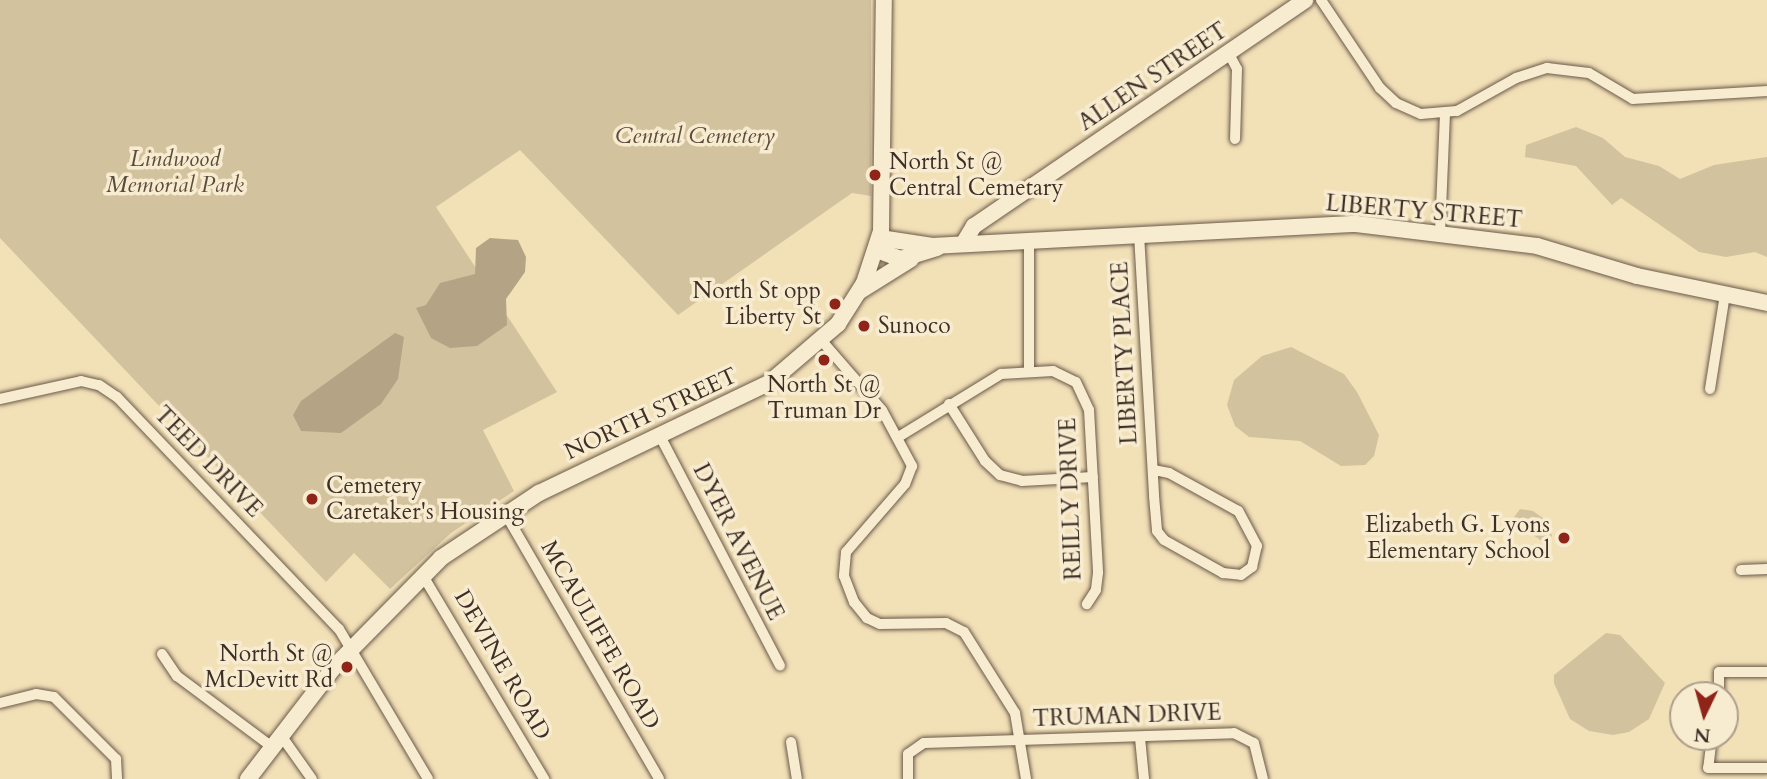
<!DOCTYPE html>
<html>
<head>
<meta charset="utf-8">
<style>
  body { margin:0 }
  #map { position:relative; width:1767px; height:779px; overflow:hidden; background:#f2e0b7; font-family:Cardo,serif }
  div>[style] { position:absolute }
  .green>* { inset:0; background:#d3c29e }
  .water>* { inset:0; background:#b5a386 }
  .roads { filter:drop-shadow(0 0 2px #6b5a4a) drop-shadow(0 0 2px #6b5a4a) }
  .street>* { height:10px; margin:-5px; padding:0 5px; transform-origin:5px; border-radius:5px; background:#f7ebd0 }
  .secondary>* { height:16px; margin:-8px; padding:0 8px; transform-origin:8px; border-radius:8px; background:#f7ebd0 }
  .dots>* { width:19px; height:19px; translate:-50% -50%; box-sizing:border-box; border:4px solid #f7ebd0; border-radius:50% }
  span { translate:-50% -50%; white-space:nowrap; text-align:center; line-height:1.15; -webkit-text-stroke:7px #f7ebd0; paint-order:stroke }
  .street-label { font-size:23px; color:#3e2e26 }
  .park-label { font-size:23px; color:#5c4c3e; font-style:italic }
  .poi-label { font-size:23px; color:#3e2e26 }
  .left { translate:0 -50%; text-align:left }
  .right { translate:-100% -50%; text-align:right }
  .north { position:absolute; left:1669px; top:681px; width:70px; height:70px; box-sizing:border-box; background:#f7ebd0; border:2px solid #ad9f8c; border-radius:50%; rotate:185deg; font-size:19px; font-weight:700; line-height:28px; text-align:center; color:#3e2e26 }
  .north::after { content:''; display:block; margin:auto; width:24px; height:32px; background:#8f2418; clip-path:polygon(50% 0,100% 100%,50% 72%,0 100%) }
</style>
</head>
<body>
<div id="map">
  <div class="green">
    <div style="clip-path:polygon(0 0,871px 0,871px 196px,852px 193px,678px 315px,520px 150px,436px 207px,557px 392px,483px 430px,514px 491px,451px 533px,390px 589px,354px 553px,326px 582px,0 238px)"></div>
    <div style="clip-path:polygon(1576px 127px,1603px 138px,1625px 157px,1659px 166px,1680px 179px,1714px 165px,1767px 157px,1767px 257px,1755px 252px,1726px 257px,1699px 252px,1621px 198px,1612px 205px,1576px 166px,1525px 157px,1526px 145px)"></div>
    <div style="clip-path:polygon(1291px 347px,1344px 374px,1357px 392px,1379px 435px,1374px 456px,1365px 465px,1341px 466px,1300px 441px,1249px 437px,1235px 426px,1227px 405px,1234px 380px,1262px 356px)"></div>
    <div style="clip-path:polygon(1520px 509px,1533px 511px,1547px 521px,1552px 536px,1546px 544px,1512px 520px)"></div>
    <div style="clip-path:polygon(1606px 633px,1620px 635px,1665px 683px,1649px 719px,1629px 732px,1613px 735px,1589px 731px,1570px 719px,1554px 683px,1554px 675px)"></div>
  </div>
  <div class="water">
    <div style="clip-path:polygon(490px 238px,518px 240px,526px 257px,525px 272px,506px 299px,507px 325px,477px 346px,450px 348px,431px 338px,416px 308px,426px 305px,440px 283px,475px 274px,476px 248px)"></div>
    <div style="clip-path:polygon(395px 333px,404px 337px,398px 379px,381px 404px,341px 433px,301px 431px,293px 415px,301px 401px)"></div>
  </div>
  <div class="roads">
    <div class="street">
      <div style="left:1321px;top:0;width:106px;rotate:56.2deg"></div>
      <div style="left:1380px;top:88px;width:22px;rotate:43deg"></div>
      <div style="left:1396px;top:103px;width:27px;rotate:24deg"></div>
      <div style="left:1421px;top:114px;width:36px;rotate:-5deg"></div>
      <div style="left:1457px;top:111px;width:68px;rotate:-29.2deg"></div>
      <div style="left:1516px;top:78px;width:33px;rotate:-18deg"></div>
      <div style="left:1547px;top:68px;width:42px;rotate:6.8deg"></div>
      <div style="left:1589px;top:73px;width:51px;rotate:30.6deg"></div>
      <div style="left:1633px;top:99px;width:134px;rotate:-3.4deg"></div>
      <div style="left:1228px;top:52px;width:19px;rotate:62deg"></div>
      <div style="left:1237px;top:69px;width:70px;rotate:91.6deg"></div>
      <div style="left:1440px;top:233px;width:118px;rotate:-87.6deg"></div>
      <div style="left:1139px;top:234px;width:262px;rotate:86.7deg"></div>
      <div style="left:1154px;top:496px;width:35px;rotate:85deg"></div>
      <div style="left:1157px;top:531px;width:11px;rotate:52deg"></div>
      <div style="left:1164px;top:540px;width:68px;rotate:29.2deg"></div>
      <div style="left:1223px;top:573px;width:18px;rotate:6deg"></div>
      <div style="left:1241px;top:575px;width:14px;rotate:-36deg"></div>
      <div style="left:1252px;top:567px;width:22px;rotate:-77deg"></div>
      <div style="left:1257px;top:546px;width:40px;rotate:-118deg"></div>
      <div style="left:1238px;top:511px;width:79px;rotate:-151.2deg"></div>
      <div style="left:1169px;top:473px;width:16px;rotate:-169deg"></div>
      <div style="left:1029px;top:240px;width:131px;rotate:90deg"></div>
      <div style="left:822px;top:341px;width:91px;rotate:49deg"></div>
      <div style="left:882px;top:410px;width:64px;rotate:61.8deg"></div>
      <div style="left:912px;top:466px;width:19px;rotate:111deg"></div>
      <div style="left:905px;top:484px;width:90px;rotate:130.9deg"></div>
      <div style="left:846px;top:552px;width:24px;rotate:95deg"></div>
      <div style="left:844px;top:576px;width:28px;rotate:69deg"></div>
      <div style="left:854px;top:602px;width:21px;rotate:51deg"></div>
      <div style="left:867px;top:618px;width:14px;rotate:25deg"></div>
      <div style="left:880px;top:624px;width:66px;rotate:-0.9deg"></div>
      <div style="left:946px;top:623px;width:20px;rotate:27deg"></div>
      <div style="left:964px;top:632px;width:96px;rotate:57.8deg"></div>
      <div style="left:1015px;top:713px;width:67px;rotate:80.5deg"></div>
      <div style="left:1710px;top:389px;width:96px;rotate:-81deg"></div>
      <div style="left:0;top:399px;width:83px;rotate:-12.5deg"></div>
      <div style="left:81px;top:381px;width:18px;rotate:13deg"></div>
      <div style="left:99px;top:385px;width:22px;rotate:34deg"></div>
      <div style="left:117px;top:397px;width:321px;rotate:46.3deg"></div>
      <div style="left:339px;top:629px;width:174px;rotate:59.3deg"></div>
      <div style="left:949px;top:404px;width:67px;rotate:57.7deg"></div>
      <div style="left:985px;top:461px;width:21px;rotate:43deg"></div>
      <div style="left:1000px;top:475px;width:23px;rotate:15deg"></div>
      <div style="left:1022px;top:481px;width:71px;rotate:-3.2deg"></div>
      <div style="left:660px;top:436px;width:259px;rotate:62.4deg"></div>
      <div style="left:900px;top:436px;width:119px;rotate:-31.5deg"></div>
      <div style="left:1001px;top:374px;width:52px;rotate:-3.3deg"></div>
      <div style="left:1053px;top:371px;width:25px;rotate:26deg"></div>
      <div style="left:1076px;top:382px;width:31px;rotate:65deg"></div>
      <div style="left:1089px;top:410px;width:163px;rotate:86.8deg"></div>
      <div style="left:1098px;top:573px;width:17px;rotate:97deg"></div>
      <div style="left:1096px;top:590px;width:17px;rotate:123deg"></div>
      <div style="left:505px;top:513px;width:307px;rotate:59.9deg"></div>
      <div style="left:1741px;top:570px;width:26px;rotate:-2deg"></div>
      <div style="left:422px;top:574px;width:239px;rotate:59.2deg"></div>
      <div style="left:162px;top:654px;width:27px;rotate:56deg"></div>
      <div style="left:177px;top:676px;width:117px;rotate:36.7deg"></div>
      <div style="left:1719px;top:695px;width:23px;rotate:-90deg"></div>
      <div style="left:1719px;top:672px;width:48px"></div>
      <div style="left:0;top:703px;width:37px;rotate:-14deg"></div>
      <div style="left:36px;top:694px;width:18px;rotate:9deg"></div>
      <div style="left:54px;top:697px;width:88px;rotate:45deg"></div>
      <div style="left:116px;top:759px;width:20px;rotate:87deg"></div>
      <div style="left:280px;top:734px;width:55px;rotate:54.6deg"></div>
      <div style="left:1712px;top:737px;width:31px;rotate:97deg"></div>
      <div style="left:1708px;top:768px;width:59px"></div>
      <div style="left:1140px;top:738px;width:41px;rotate:84.4deg"></div>
      <div style="left:791px;top:742px;width:37px;rotate:81deg"></div>
      <div style="left:908px;top:779px;width:25px;rotate:-90deg"></div>
      <div style="left:908px;top:754px;width:19px;rotate:-35deg"></div>
      <div style="left:924px;top:743px;width:310px;rotate:-1.8deg"></div>
      <div style="left:1234px;top:733px;width:22px;rotate:27deg"></div>
      <div style="left:1254px;top:743px;width:37px;rotate:76deg"></div>
    </div>
    <div class="secondary">
      <div style="left:880px;top:238px;width:53px;rotate:8.7deg"></div>
      <div style="left:932px;top:246px;width:425px;rotate:-3deg"></div>
      <div style="left:1356px;top:224px;width:182px;rotate:6.9deg"></div>
      <div style="left:1537px;top:246px;width:104px;rotate:16.7deg"></div>
      <div style="left:1637px;top:276px;width:133px;rotate:11.7deg"></div>
      <div style="left:963px;top:244px;width:21px;rotate:-59deg"></div>
      <div style="left:974px;top:226px;width:401px;rotate:-34.3deg"></div>
      <div style="left:877px;top:250px;width:26px;rotate:21deg"></div>
      <div style="left:901px;top:259px;width:38px;rotate:-17deg"></div>
      <div style="left:860px;top:291px;width:60px;rotate:-32.1deg"></div>
      <div style="left:248px;top:779px;width:143px;rotate:-52.4deg"></div>
      <div style="left:335px;top:666px;width:151px;rotate:-45.5deg"></div>
      <div style="left:441px;top:558px;width:118px;rotate:-33.6deg"></div>
      <div style="left:539px;top:493px;width:255px;rotate:-25.6deg"></div>
      <div style="left:769px;top:383px;width:91px;rotate:-40.5deg"></div>
      <div style="left:838px;top:324px;width:49px;rotate:-57.6deg"></div>
      <div style="left:864px;top:283px;width:55px;rotate:-71.9deg"></div>
      <div style="left:881px;top:231px;width:231px;rotate:-89.3deg"></div>
    </div>
  </div>
  <div class="dots">
    <div style="left:875px;top:175px;background:#8f2418"></div>
    <div style="left:835px;top:304px;background:#8f2418"></div>
    <div style="left:864px;top:326px;background:#8f2418"></div>
    <div style="left:824px;top:360px;background:#8f2418"></div>
    <div style="left:312px;top:499px;background:#8f2418"></div>
    <div style="left:1564px;top:538px;background:#8f2418"></div>
    <div style="left:347px;top:667px;background:#8f2418"></div>
  </div>
  <div class="street-label">
    <span style="left:1153px;top:77px;rotate:-34deg">ALLEN STREET</span>
    <span style="left:1424px;top:212px;rotate:5deg">LIBERTY STREET</span>
    <span style="left:1125px;top:353px;rotate:-93deg">LIBERTY PLACE</span>
    <span style="left:651px;top:414px;rotate:-25deg">NORTH STREET</span>
    <span style="left:208px;top:462px;rotate:46deg">TEED DRIVE</span>
    <span style="left:1071px;top:499px;rotate:-92deg">REILLY DRIVE</span>
    <span style="left:738px;top:542px;rotate:63deg">DYER AVENUE</span>
    <span style="left:600px;top:635px;rotate:60deg">MCAULIFFE ROAD</span>
    <span style="left:502px;top:665px;rotate:60deg">DEVINE ROAD</span>
    <span style="left:1127px;top:716px;rotate:-2deg">TRUMAN DRIVE</span>
  </div>
  <div class="park-label">
    <span style="left:695px;top:136px">Central Cemetery</span>
    <span style="left:175px;top:172px">Lindwood<br>Memorial Park</span>
  </div>
  <div class="poi-label">
    <span class="left" style="left:889px;top:175px">North St @<br>Central Cemetary</span>
    <span class="right" style="left:821px;top:304px">North St opp<br>Liberty St</span>
    <span class="left" style="left:878px;top:326px">Sunoco</span>
    <span style="left:824px;top:398px">North St @<br>Truman Dr</span>
    <span class="left" style="left:326px;top:499px">Cemetery<br>Caretaker's Housing</span>
    <span class="right" style="left:1550px;top:538px">Elizabeth G. Lyons<br>Elementary School</span>
    <span class="right" style="left:333px;top:667px">North St @<br>McDevitt Rd</span>
  </div>
  <div class="north">N</div>
</div>
</body>
</html>
